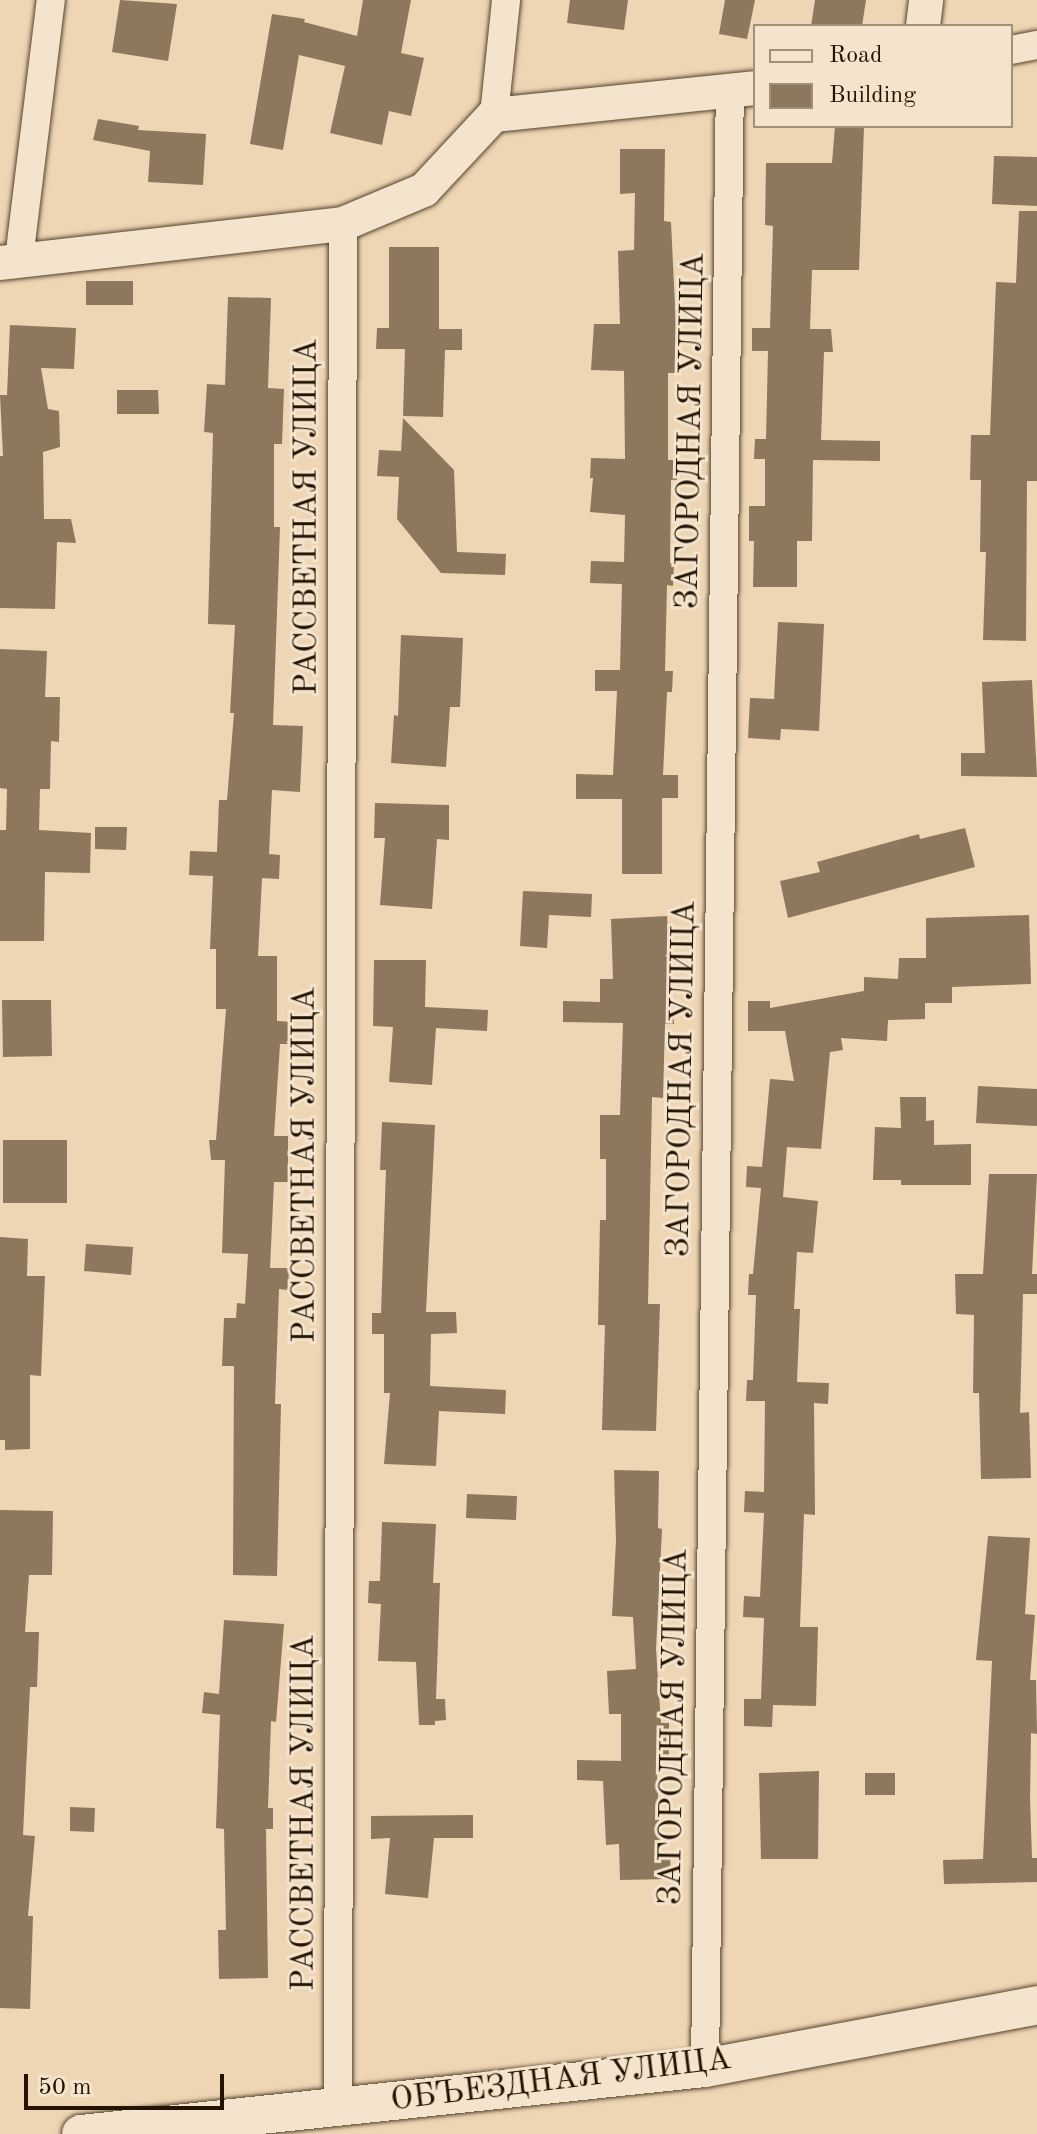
<!DOCTYPE html>
<html>
<head>
<meta charset="utf-8">
<style>
  body { margin:0 }
  #map { position:relative; width:1037px; height:2134px; overflow:hidden; background:#eed5b3; font-family:"Old Standard TT",serif }
  div>[style] { position:absolute }
  .building>* { inset:0; background:#8d785d }
  .roads { filter:drop-shadow(0 0 2px #56442d) drop-shadow(0 0 2px #56442d) }
  .minor>* { height:28px; margin:-14px; padding:0 14px; transform-origin:14px; border-radius:14px; background:#f4e4ce }
  .tertiary>* { height:34px; margin:-17px; padding:0 17px; transform-origin:17px; border-radius:17px; background:#f4e4ce }
  .secondary>* { height:38px; margin:-19px; padding:0 19px; transform-origin:19px; border-radius:19px; background:#f4e4ce }
  span { translate:-50% -50%; white-space:nowrap; text-align:center; line-height:1.15; -webkit-text-stroke:6px #f4e4ce; paint-order:stroke }
  .street-label { font-size:32px; color:#241300 }
  .legend { position:absolute; left:753px; top:24px; width:260px; height:104px; box-sizing:border-box; background:#f4e4ce; border:2px solid #a1907c; margin:0; padding:10px 14px; list-style:none; font-size:24px; color:#241300 }
  .legend li { display:flex; align-items:center; gap:16px; height:40px }
  .legend b { width:40px; border:2px solid #a1907c }
  .scale { position:absolute; left:24px; top:2074px; width:200px; height:36px; box-sizing:border-box; border:4px solid #241300; border-top:0; padding-left:10px; font-size:24px; line-height:28px; white-space:nowrap; color:#241300; -webkit-text-stroke:6px #f4e4ce; paint-order:stroke }
</style>
</head>
<body>
<div id="map">
  <div class="building">
    <div style="clip-path:polygon(120px 0,177px 4px,168px 61px,112px 52px)"></div>
    <div style="clip-path:polygon(363px 0,411px 0,401px 53px,424px 58px,411px 116px,389px 111px,382px 145px,330px 133px,345px 66px,299px 55px,283px 150px,250px 144px,272px 14px,305px 19px,304px 22px,357px 36px)"></div>
    <div style="clip-path:polygon(570px 0,628px 0,624px 30px,567px 23px)"></div>
    <div style="clip-path:polygon(725px 0,755px 0,747px 39px,719px 34px)"></div>
    <div style="clip-path:polygon(815px 0,866px 0,862px 26px,811px 26px)"></div>
    <div style="clip-path:polygon(98px 119px,139px 126px,138px 130px,206px 134px,203px 185px,148px 182px,150px 151px,93px 140px)"></div>
    <div style="clip-path:polygon(835px 126px,864px 126px,859px 270px,812px 270px,810px 329px,831px 329px,833px 352px,824px 352px,821px 440px,880px 441px,880px 461px,813px 460px,812px 541px,797px 541px,797px 587px,753px 587px,754px 541px,749px 541px,749px 506px,765px 506px,765px 459px,754px 459px,755px 439px,766px 439px,768px 351px,752px 351px,752px 328px,770px 328px,773px 226px,765px 225px,766px 163px,832px 163px)"></div>
    <div style="clip-path:polygon(620px 149px,665px 149px,664px 221px,671px 222px,677px 348px,676px 373px,668px 373px,668px 460px,677px 460px,677px 480px,671px 480px,670px 563px,674px 563px,673px 586px,667px 585px,665px 671px,673px 671px,672px 692px,667px 692px,663px 775px,678px 775px,678px 798px,662px 798px,662px 874px,622px 874px,622px 799px,576px 799px,576px 774px,613px 775px,617px 691px,595px 691px,595px 670px,620px 670px,622px 584px,590px 583px,591px 561px,624px 562px,625px 515px,590px 512px,593px 478px,590px 478px,591px 458px,625px 459px,624px 371px,591px 370px,594px 324px,620px 324px,618px 251px,634px 250px,635px 193px,620px 194px)"></div>
    <div style="clip-path:polygon(994px 156px,1037px 157px,1037px 206px,992px 204px)"></div>
    <div style="clip-path:polygon(1019px 211px,1037px 211px,1037px 481px,1027px 481px,1026px 641px,983px 640px,986px 552px,980px 552px,981px 480px,970px 480px,971px 435px,990px 435px,996px 282px,1016px 283px)"></div>
    <div style="clip-path:polygon(389px 247px,439px 247px,439px 329px,462px 329px,462px 350px,445px 350px,443px 417px,403px 416px,405px 349px,376px 349px,377px 328px,389px 328px)"></div>
    <div style="clip-path:polygon(86px 281px,133px 281px,133px 305px,86px 305px)"></div>
    <div style="clip-path:polygon(228px 297px,271px 298px,268px 388px,284px 389px,282px 444px,274px 444px,274px 527px,280px 527px,273px 725px,303px 726px,300px 792px,272px 790px,269px 854px,280px 855px,279px 879px,262px 878px,258px 956px,277px 956px,277px 1021px,293px 1022px,292px 1044px,280px 1044px,274px 1136px,288px 1136px,288px 1182px,274px 1182px,270px 1268px,289px 1268px,288px 1290px,279px 1289px,275px 1404px,281px 1404px,277px 1576px,233px 1575px,234px 1366px,222px 1366px,224px 1318px,236px 1318px,237px 1303px,245px 1304px,248px 1254px,222px 1253px,225px 1160px,211px 1160px,209px 1140px,216px 1140px,226px 1009px,216px 1009px,216px 949px,210px 949px,213px 876px,189px 875px,190px 851px,217px 852px,219px 800px,227px 800px,234px 713px,230px 713px,235px 625px,208px 624px,213px 433px,204px 432px,207px 384px,225px 385px)"></div>
    <div style="clip-path:polygon(10px 325px,76px 328px,74px 369px,41px 368px,48px 409px,59px 411px,60px 447px,43px 452px,44px 519px,71px 519px,76px 543px,57px 542px,55px 609px,0 608px,0 456px,3px 456px,0 395px,7px 395px)"></div>
    <div style="clip-path:polygon(117px 390px,158px 390px,159px 414px,117px 414px)"></div>
    <div style="clip-path:polygon(403px 418px,454px 470px,457px 552px,506px 554px,505px 575px,441px 573px,397px 519px,399px 477px,377px 476px,379px 450px,401px 451px)"></div>
    <div style="clip-path:polygon(778px 622px,824px 624px,819px 731px,781px 729px,780px 740px,748px 738px,750px 698px,774px 699px)"></div>
    <div style="clip-path:polygon(401px 635px,463px 638px,460px 707px,450px 707px,446px 767px,391px 763px,394px 715px,398px 716px)"></div>
    <div style="clip-path:polygon(0 649px,47px 651px,45px 697px,60px 697px,59px 742px,51px 741px,50px 789px,40px 789px,39px 830px,91px 833px,90px 873px,45px 872px,44px 941px,0 941px,0 830px,6px 830px,7px 789px,0 788px)"></div>
    <div style="clip-path:polygon(1032px 680px,1037px 777px,961px 776px,961px 753px,985px 753px,982px 682px)"></div>
    <div style="clip-path:polygon(375px 803px,449px 805px,449px 840px,437px 839px,432px 909px,380px 905px,385px 838px,374px 838px)"></div>
    <div style="clip-path:polygon(95px 827px,127px 827px,126px 850px,95px 849px)"></div>
    <div style="clip-path:polygon(965px 828px,975px 867px,788px 918px,780px 881px,820px 872px,817px 862px,919px 834px,920px 839px)"></div>
    <div style="clip-path:polygon(523px 891px,592px 894px,591px 917px,549px 915px,547px 948px,520px 946px)"></div>
    <div style="clip-path:polygon(1029px 915px,1031px 984px,952px 987px,952px 1003px,925px 1003px,925px 1019px,888px 1020px,887px 1041px,841px 1038px,843px 1050px,830px 1052px,821px 1149px,787px 1147px,783px 1197px,818px 1201px,813px 1253px,797px 1252px,794px 1309px,800px 1309px,797px 1382px,829px 1383px,828px 1404px,814px 1403px,815px 1515px,804px 1514px,800px 1627px,818px 1627px,816px 1706px,773px 1705px,772px 1727px,744px 1726px,744px 1699px,761px 1699px,764px 1618px,743px 1617px,744px 1596px,760px 1597px,764px 1513px,744px 1512px,745px 1491px,764px 1492px,765px 1401px,746px 1401px,747px 1380px,753px 1380px,756px 1295px,748px 1295px,749px 1274px,753px 1274px,761px 1188px,746px 1187px,747px 1166px,762px 1167px,770px 1079px,794px 1081px,785px 1031px,748px 1031px,748px 1001px,770px 1001px,770px 1008px,864px 991px,864px 977px,898px 979px,899px 958px,926px 958px,926px 918px)"></div>
    <div style="clip-path:polygon(667px 916px,674px 1024px,665px 1024px,663px 1098px,652px 1097px,648px 1304px,660px 1304px,656px 1431px,602px 1430px,605px 1325px,598px 1325px,600px 1220px,606px 1220px,606px 1159px,600px 1159px,600px 1115px,620px 1115px,623px 1023px,563px 1022px,563px 1001px,600px 1002px,600px 979px,613px 979px,611px 919px)"></div>
    <div style="clip-path:polygon(374px 960px,426px 960px,425px 1007px,488px 1010px,487px 1031px,436px 1028px,432px 1085px,389px 1082px,393px 1027px,373px 1026px)"></div>
    <div style="clip-path:polygon(2px 1000px,51px 1000px,52px 1056px,3px 1057px)"></div>
    <div style="clip-path:polygon(978px 1086px,1037px 1089px,1037px 1126px,976px 1123px)"></div>
    <div style="clip-path:polygon(900px 1097px,926px 1097px,926px 1121px,934px 1120px,934px 1145px,971px 1144px,971px 1185px,901px 1185px,901px 1180px,873px 1180px,875px 1127px,901px 1128px)"></div>
    <div style="clip-path:polygon(382px 1122px,435px 1125px,426px 1312px,456px 1312px,457px 1333px,431px 1334px,430px 1386px,506px 1390px,505px 1414px,439px 1411px,436px 1466px,384px 1464px,390px 1393px,384px 1393px,384px 1334px,372px 1334px,372px 1313px,381px 1313px,386px 1170px,380px 1170px)"></div>
    <div style="clip-path:polygon(3px 1140px,67px 1140px,67px 1203px,3px 1203px)"></div>
    <div style="clip-path:polygon(989px 1174px,1037px 1174px,1032px 1274px,1037px 1274px,1037px 1294px,1023px 1294px,1020px 1413px,1029px 1412px,1031px 1478px,981px 1479px,979px 1393px,973px 1393px,974px 1315px,956px 1314px,955px 1274px,983px 1274px)"></div>
    <div style="clip-path:polygon(0 1237px,28px 1239px,27px 1276px,45px 1276px,41px 1376px,30px 1375px,30px 1449px,5px 1450px,5px 1440px,0 1440px)"></div>
    <div style="clip-path:polygon(86px 1244px,133px 1247px,131px 1275px,84px 1271px)"></div>
    <div style="clip-path:polygon(614px 1470px,659px 1471px,658px 1528px,662px 1529px,656px 1649px,661px 1723px,669px 1723px,669px 1756px,656px 1756px,661px 1853px,670px 1853px,671px 1879px,620px 1880px,619px 1844px,606px 1845px,603px 1781px,577px 1780px,577px 1760px,621px 1761px,621px 1714px,609px 1714px,607px 1671px,636px 1669px,633px 1617px,612px 1616px,616px 1541px)"></div>
    <div style="clip-path:polygon(467px 1494px,517px 1496px,516px 1520px,466px 1518px)"></div>
    <div style="clip-path:polygon(0 1510px,53px 1511px,52px 1575px,29px 1575px,25px 1632px,39px 1632px,37px 1687px,30px 1687px,23px 1835px,35px 1836px,28px 1916px,33px 1916px,30px 2009px,0 2008px)"></div>
    <div style="clip-path:polygon(382px 1522px,436px 1524px,433px 1583px,440px 1583px,436px 1699px,445px 1699px,446px 1720px,435px 1721px,435px 1725px,419px 1725px,416px 1662px,378px 1661px,381px 1604px,368px 1603px,369px 1581px,380px 1581px)"></div>
    <div style="clip-path:polygon(988px 1536px,1030px 1538px,1025px 1614px,1035px 1615px,1030px 1680px,1036px 1680px,1037px 1734px,1031px 1733px,1030px 1799px,1032px 1858px,1037px 1858px,1037px 1882px,944px 1884px,943px 1860px,983px 1859px,992px 1661px,976px 1660px)"></div>
    <div style="clip-path:polygon(224px 1620px,284px 1624px,276px 1722px,271px 1721px,268px 1808px,273px 1808px,273px 1829px,266px 1829px,268px 1978px,219px 1979px,218px 1930px,226px 1930px,224px 1829px,216px 1828px,220px 1715px,202px 1713px,204px 1692px,219px 1694px)"></div>
    <div style="clip-path:polygon(819px 1771px,818px 1859px,761px 1859px,759px 1773px)"></div>
    <div style="clip-path:polygon(865px 1773px,895px 1773px,895px 1795px,865px 1795px)"></div>
    <div style="clip-path:polygon(70px 1807px,95px 1808px,94px 1832px,70px 1831px)"></div>
    <div style="clip-path:polygon(473px 1815px,473px 1838px,434px 1838px,428px 1898px,385px 1894px,390px 1838px,371px 1839px,371px 1816px)"></div>
  </div>
  <div class="roads">
    <div class="minor">
      <div style="left:1011px;top:50px;width:26px;rotate:-11deg"></div>
      <div style="left:494px;top:115px;width:116px;rotate:-84deg"></div>
      <div style="left:19px;top:259px;width:261px;rotate:-83deg"></div>
      <div style="left:705px;top:2068px;width:1977px;rotate:-89.28deg"></div>
      <div style="left:338px;top:2107px;width:1883px;rotate:-89.85deg"></div>
    </div>
    <div class="tertiary">
      <div style="left:923px;top:26px;width:26px;rotate:-83deg"></div>
      <div style="left:0;top:263px;width:345px;rotate:-6.5deg"></div>
      <div style="left:343px;top:224px;width:88px;rotate:-22.8deg"></div>
      <div style="left:424px;top:190px;width:103px;rotate:-47deg"></div>
      <div style="left:494px;top:115px;width:262px;rotate:-5.9deg"></div>
    </div>
    <div class="secondary">
      <div style="left:81px;top:2134px;width:627px;rotate:-6.04deg"></div>
      <div style="left:705px;top:2068px;width:338px;rotate:-10.7deg"></div>
    </div>
  </div>
  <div class="street-label">
    <span style="left:692px;top:431px;rotate:-89deg">ЗАГОРОДНАЯ УЛИЦА</span>
    <span style="left:308px;top:517px;rotate:-90deg">РАССВЕТНАЯ УЛИЦА</span>
    <span style="left:683px;top:1079px;rotate:-89deg">ЗАГОРОДНАЯ УЛИЦА</span>
    <span style="left:306px;top:1165px;rotate:-90deg">РАССВЕТНАЯ УЛИЦА</span>
    <span style="left:675px;top:1727px;rotate:-89deg">ЗАГОРОДНАЯ УЛИЦА</span>
    <span style="left:305px;top:1813px;rotate:-90deg">РАССВЕТНАЯ УЛИЦА</span>
    <span style="left:561px;top:2081px;rotate:-7deg">ОБЪЕЗДНАЯ УЛИЦА</span>
  </div>
  <ul class="legend">
  <li><b style="height:10px;background:#f4e4ce"></b>Road</li>
  <li><b style="height:22px;background:#8d785d"></b>Building</li>
  </ul>
  <div class="scale">50 m</div>
</div>
</body>
</html>
